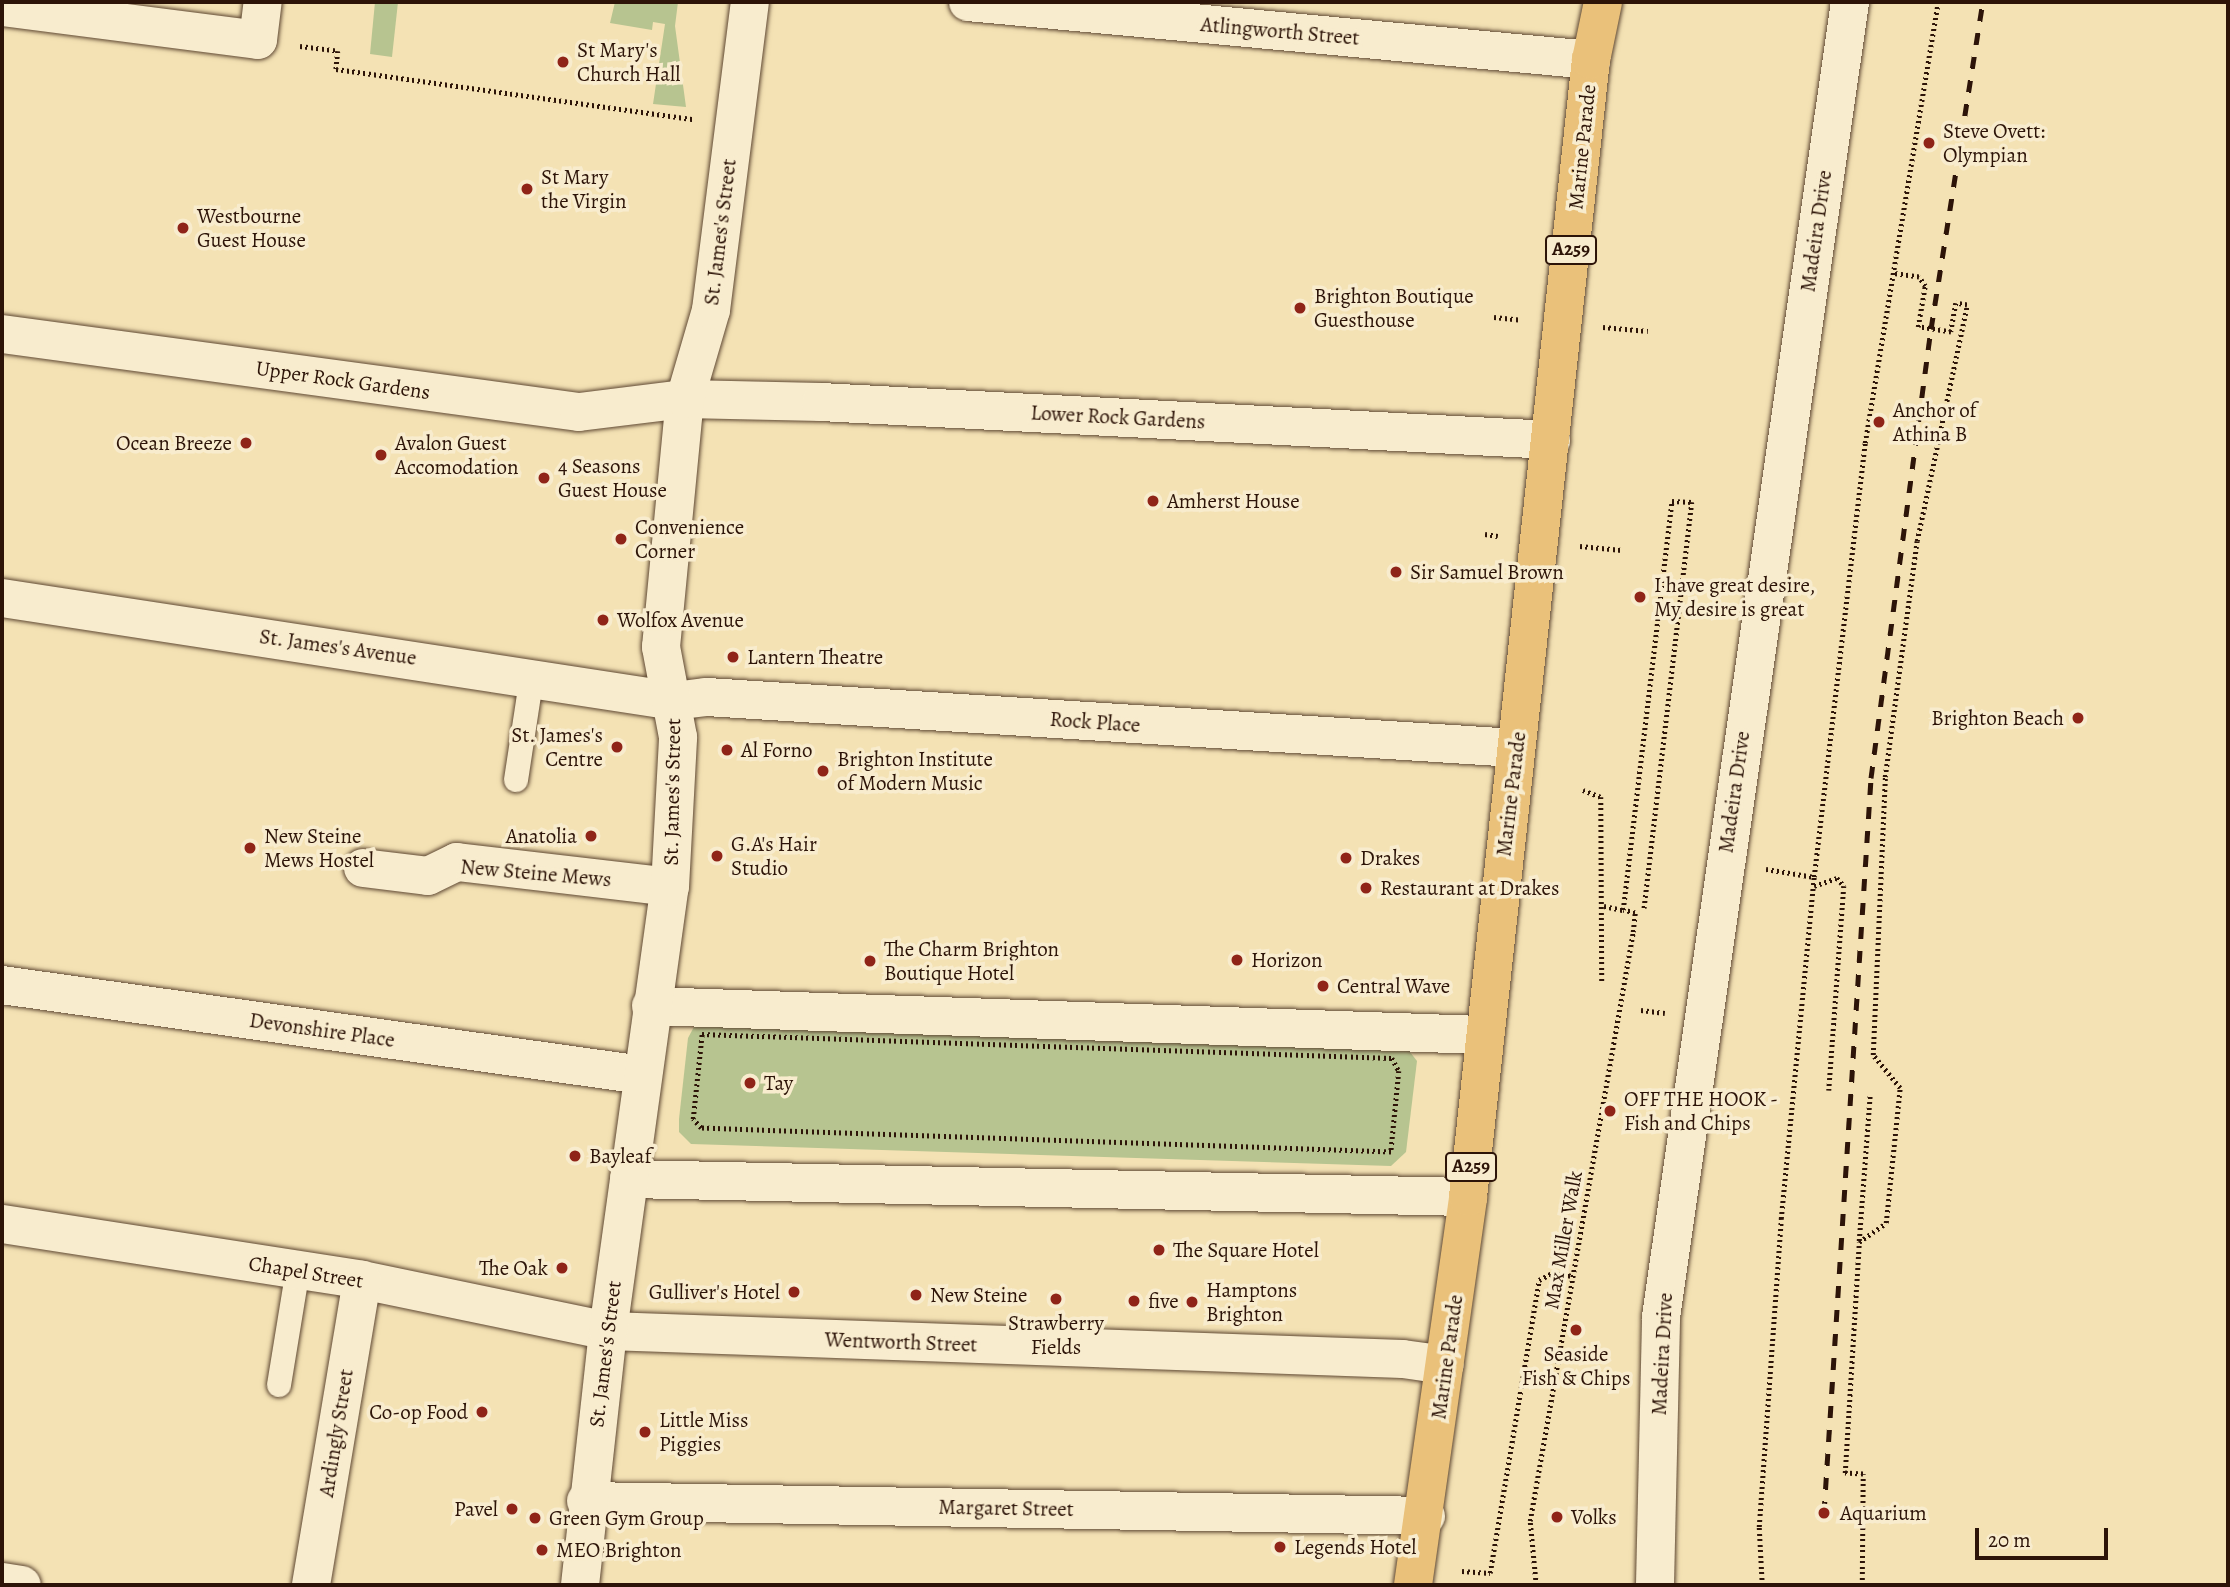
<!DOCTYPE html>
<html>
<head>
<meta charset="utf-8">
<style>
  body { margin:0 }
  #map { position:relative; width:2230px; height:1587px; overflow:hidden; background:#f4e2b4; font-family:Alegreya,serif }
  div>[style] { position:absolute }
  .green>* { inset:0; background:#b7c490 }
  .path>* { height:4.5px; margin-top:-2.25px; transform-origin:0; background:repeating-linear-gradient(90deg,#2d1408 0 2px,transparent 0 5.5px) }
  .roads { filter:drop-shadow(0 0 2px #5f4833) drop-shadow(0 0 2px #5f4833) }
  .service>* { height:24px; margin:-12px; padding:0 12px; transform-origin:12px; border-radius:12px; background:#f8ecce }
  .minor>* { height:38px; margin:-19px; padding:0 19px; transform-origin:19px; border-radius:19px; background:#f8ecce }
  .secondary>* { height:38px; margin:-19px; padding:0 19px; transform-origin:19px; border-radius:19px; background:#f8ecce }
  .primary>* { height:38px; margin:-19px; padding:0 19px; transform-origin:19px; border-radius:19px; background:#eac17a }
  .rail>* { height:5px; margin-top:-2.5px; transform-origin:0; background:repeating-linear-gradient(90deg,#2d1408 0 12px,transparent 0 24px) }
  .dots>* { width:19px; height:19px; translate:-50% -50%; box-sizing:border-box; border:4px solid #f8ecce; border-radius:50% }
  span { translate:-50% -50%; white-space:nowrap; text-align:center; line-height:1.15; -webkit-text-stroke:7px #f8ecce; paint-order:stroke }
  .shield-label span { padding:2px 5px; background:#f8ecce; border:2px solid; border-radius:5px; -webkit-text-stroke-width:0 }
  .shield-label { font-size:19px; color:#2d1408; font-weight:700 }
  .street-label { font-size:21px; color:#2d1408 }
  .poi-label { font-size:21px; color:#2d1408 }
  .left { translate:0 -50%; text-align:left }
  .right { translate:-100% -50%; text-align:right }
  .frame { position:absolute; inset:0; border:4px solid #2d1408; pointer-events:none }
  .scale { position:absolute; left:1975px; top:1528px; width:133px; height:32px; box-sizing:border-box; border:4px solid #2d1408; border-top:0; padding-left:9px; font-size:21px; line-height:24px; white-space:nowrap; color:#2d1408; -webkit-text-stroke:5px #f8ecce; paint-order:stroke }
</style>
</head>
<body>
<div id="map">
  <div class="green">
    <div style="clip-path:polygon(375px 2px,398px 2px,392px 57px,370px 54px)"></div>
    <div style="clip-path:polygon(615px 2px,678px 2px,675px 26px,686px 107px,653px 104px,665px 24px,653px 22px,652px 30px,610px 23px)"></div>
    <div style="clip-path:polygon(695px 1025px,1403px 1043px,1417px 1061px,1406px 1152px,1391px 1166px,691px 1144px,679px 1132px,679px 1119px,688px 1038px)"></div>
  </div>
  <div class="path">
    <div style="left:331px;top:2px;width:11px"></div>
    <div style="left:300px;top:46px;width:38px;rotate:7deg"></div>
    <div style="left:338px;top:51px;width:18px;rotate:96deg"></div>
    <div style="left:336px;top:69px;width:361px;rotate:8deg"></div>
    <div style="left:1494px;top:317px;width:27px;rotate:6deg"></div>
    <div style="left:1603px;top:327px;width:45px;rotate:5.1deg"></div>
    <div style="left:1485px;top:534px;width:13px;rotate:9deg"></div>
    <div style="left:1580px;top:546px;width:42px;rotate:5.4deg"></div>
    <div style="left:1583px;top:790px;width:19px;rotate:21deg"></div>
    <div style="left:1601px;top:797px;width:186px;rotate:89.7deg"></div>
    <div style="left:1766px;top:869px;width:49px;rotate:9.5deg"></div>
    <div style="left:1814px;top:886px;width:24px;rotate:-19deg"></div>
    <div style="left:1837px;top:878px;width:11px;rotate:49deg"></div>
    <div style="left:1844px;top:886px;width:205px;rotate:94.2deg"></div>
    <div style="left:1604px;top:906px;width:19px;rotate:12deg"></div>
    <div style="left:1623px;top:910px;width:412px;rotate:-83.2deg"></div>
    <div style="left:1672px;top:501px;width:20px;rotate:3deg"></div>
    <div style="left:1692px;top:502px;width:409px;rotate:96.7deg"></div>
    <div style="left:1641px;top:1010px;width:24px;rotate:7deg"></div>
    <div style="left:702px;top:1034px;width:690px;rotate:1.99deg"></div>
    <div style="left:1392px;top:1058px;width:15px;rotate:62deg"></div>
    <div style="left:1399px;top:1071px;width:81px;rotate:95.6deg"></div>
    <div style="left:1391px;top:1152px;width:690px;rotate:-178.01deg"></div>
    <div style="left:701px;top:1128px;width:12px;rotate:-132deg"></div>
    <div style="left:693px;top:1119px;width:85px;rotate:-84deg"></div>
    <div style="left:1859px;top:1241px;width:147px;rotate:-85.7deg"></div>
    <div style="left:1462px;top:1571px;width:28px;rotate:4deg"></div>
    <div style="left:1490px;top:1573px;width:297px;rotate:-80.5deg"></div>
    <div style="left:1539px;top:1280px;width:15px;rotate:-28deg"></div>
    <div style="left:1552px;top:1273px;width:21px;rotate:8deg"></div>
    <div style="left:1536px;top:1585px;width:64px;rotate:-95.4deg"></div>
    <div style="left:1530px;top:1521px;width:598px;rotate:-80.08deg"></div>
    <div style="left:1633px;top:932px;width:19px;rotate:-84deg"></div>
    <div style="left:1635px;top:913px;width:12px;rotate:-166deg"></div>
    <div style="left:1762px;top:1585px;width:58px;rotate:-93deg"></div>
    <div style="left:1759px;top:1527px;width:309px;rotate:-85.9deg"></div>
    <div style="left:1781px;top:1219px;width:344px;rotate:-84.5deg"></div>
    <div style="left:1814px;top:877px;width:437px;rotate:-83.3deg"></div>
    <div style="left:1865px;top:443px;width:447px;rotate:-80.6deg"></div>
    <div style="left:1862px;top:1585px;width:111px;rotate:-89.5deg"></div>
    <div style="left:1863px;top:1474px;width:18px;rotate:-177deg"></div>
    <div style="left:1845px;top:1473px;width:231px;rotate:-86.5deg"></div>
    <div style="left:1859px;top:1242px;width:33px;rotate:-35deg"></div>
    <div style="left:1886px;top:1223px;width:136px;rotate:-84.1deg"></div>
    <div style="left:1900px;top:1088px;width:43px;rotate:-129.3deg"></div>
    <div style="left:1873px;top:1055px;width:278px;rotate:-87.5deg"></div>
    <div style="left:1885px;top:777px;width:238px;rotate:-82.3deg"></div>
    <div style="left:1917px;top:541px;width:241px;rotate:-78deg"></div>
    <div style="left:1967px;top:305px;width:11px;rotate:-170deg"></div>
    <div style="left:1956px;top:303px;width:29px;rotate:100deg"></div>
    <div style="left:1951px;top:332px;width:33px;rotate:-171deg"></div>
    <div style="left:1918px;top:327px;width:42px;rotate:-80.3deg"></div>
    <div style="left:1925px;top:286px;width:11px;rotate:-124deg"></div>
    <div style="left:1919px;top:277px;width:27px;rotate:-172deg"></div>
  </div>
  <div class="roads">
    <div class="service">
      <div style="left:516px;top:780px;width:105px;rotate:-81.3deg"></div>
      <div style="left:279px;top:1385px;width:118px;rotate:-80.7deg"></div>
    </div>
    <div class="minor">
      <div style="left:968px;top:2px;width:626px;rotate:5.32deg"></div>
      <div style="left:2px;top:7px;width:258px;rotate:7.3deg"></div>
      <div style="left:258px;top:40px;width:38px;rotate:-83deg"></div>
      <div style="left:2px;top:334px;width:582px;rotate:7.7deg"></div>
      <div style="left:579px;top:412px;width:107px;rotate:-7deg"></div>
      <div style="left:685px;top:399px;width:136px;rotate:1.3deg"></div>
      <div style="left:821px;top:402px;width:731px;rotate:2.98deg"></div>
      <div style="left:2px;top:598px;width:680px;rotate:8.71deg"></div>
      <div style="left:674px;top:701px;width:33px;rotate:-7deg"></div>
      <div style="left:707px;top:697px;width:811px;rotate:3.61deg"></div>
      <div style="left:363px;top:868px;width:65px;rotate:7deg"></div>
      <div style="left:428px;top:876px;width:32px;rotate:-26deg"></div>
      <div style="left:457px;top:862px;width:214px;rotate:6.7deg"></div>
      <div style="left:2px;top:985px;width:646px;rotate:8deg"></div>
      <div style="left:651px;top:1006px;width:833px;rotate:2deg"></div>
      <div style="left:629px;top:1179px;width:839px;rotate:1.23deg"></div>
      <div style="left:2px;top:1224px;width:364px;rotate:8.8deg"></div>
      <div style="left:362px;top:1280px;width:251px;rotate:11.7deg"></div>
      <div style="left:608px;top:1331px;width:795px;rotate:2.02deg"></div>
      <div style="left:1403px;top:1359px;width:42px;rotate:8.1deg"></div>
      <div style="left:586px;top:1501px;width:840px;rotate:1.02deg"></div>
      <div style="left:2px;top:1582px;width:20px;rotate:9deg"></div>
      <div style="left:311px;top:1585px;width:309px;rotate:-80.5deg"></div>
      <div style="left:1655px;top:1585px;width:268px;rotate:-88.7deg"></div>
      <div style="left:1661px;top:1317px;width:1329px;rotate:-81.82deg"></div>
    </div>
    <div class="secondary">
      <div style="left:580px;top:1585px;width:256px;rotate:-83.7deg"></div>
      <div style="left:608px;top:1331px;width:448px;rotate:-82.1deg"></div>
      <div style="left:670px;top:887px;width:150px;rotate:-86.9deg"></div>
      <div style="left:678px;top:737px;width:92px;rotate:-100.7deg"></div>
      <div style="left:661px;top:647px;width:249px;rotate:-84.5deg"></div>
      <div style="left:685px;top:399px;width:93px;rotate:-73.7deg"></div>
      <div style="left:711px;top:310px;width:310px;rotate:-82.8deg"></div>
    </div>
    <div class="primary">
      <div style="left:1413px;top:1585px;width:392px;rotate:-81.9deg"></div>
      <div style="left:1468px;top:1197px;width:1144px;rotate:-83.83deg"></div>
      <div style="left:1591px;top:60px;width:59px;rotate:-78.3deg"></div>
    </div>
  </div>
  <div class="rail">
    <div style="left:1824px;top:1513px;width:737px;rotate:-86.34deg"></div>
    <div style="left:1871px;top:778px;width:453px;rotate:-82.4deg"></div>
    <div style="left:1931px;top:329px;width:331px;rotate:-81deg"></div>
  </div>
  <div class="dots">
    <div style="left:563px;top:62px;background:#8f2418"></div>
    <div style="left:1929px;top:143px;background:#8f2418"></div>
    <div style="left:527px;top:189px;background:#8f2418"></div>
    <div style="left:183px;top:228px;background:#8f2418"></div>
    <div style="left:1300px;top:308px;background:#8f2418"></div>
    <div style="left:1879px;top:422px;background:#8f2418"></div>
    <div style="left:246px;top:443px;background:#8f2418"></div>
    <div style="left:381px;top:455px;background:#8f2418"></div>
    <div style="left:544px;top:478px;background:#8f2418"></div>
    <div style="left:1153px;top:501px;background:#8f2418"></div>
    <div style="left:621px;top:539px;background:#8f2418"></div>
    <div style="left:1396px;top:572px;background:#8f2418"></div>
    <div style="left:1640px;top:597px;background:#8f2418"></div>
    <div style="left:603px;top:620px;background:#8f2418"></div>
    <div style="left:733px;top:657px;background:#8f2418"></div>
    <div style="left:2078px;top:718px;background:#8f2418"></div>
    <div style="left:617px;top:747px;background:#8f2418"></div>
    <div style="left:727px;top:750px;background:#8f2418"></div>
    <div style="left:823px;top:771px;background:#8f2418"></div>
    <div style="left:591px;top:836px;background:#8f2418"></div>
    <div style="left:250px;top:848px;background:#8f2418"></div>
    <div style="left:717px;top:856px;background:#8f2418"></div>
    <div style="left:1346px;top:858px;background:#8f2418"></div>
    <div style="left:1366px;top:888px;background:#8f2418"></div>
    <div style="left:1237px;top:960px;background:#8f2418"></div>
    <div style="left:870px;top:961px;background:#8f2418"></div>
    <div style="left:1323px;top:986px;background:#8f2418"></div>
    <div style="left:750px;top:1083px;background:#8f2418"></div>
    <div style="left:1610px;top:1111px;background:#8f2418"></div>
    <div style="left:575px;top:1156px;background:#8f2418"></div>
    <div style="left:1159px;top:1250px;background:#8f2418"></div>
    <div style="left:562px;top:1268px;background:#8f2418"></div>
    <div style="left:794px;top:1292px;background:#8f2418"></div>
    <div style="left:916px;top:1295px;background:#8f2418"></div>
    <div style="left:1056px;top:1299px;background:#8f2418"></div>
    <div style="left:1134px;top:1301px;background:#8f2418"></div>
    <div style="left:1192px;top:1302px;background:#8f2418"></div>
    <div style="left:1576px;top:1330px;background:#8f2418"></div>
    <div style="left:482px;top:1412px;background:#8f2418"></div>
    <div style="left:645px;top:1432px;background:#8f2418"></div>
    <div style="left:512px;top:1509px;background:#8f2418"></div>
    <div style="left:1824px;top:1513px;background:#8f2418"></div>
    <div style="left:1557px;top:1517px;background:#8f2418"></div>
    <div style="left:535px;top:1518px;background:#8f2418"></div>
    <div style="left:1280px;top:1547px;background:#8f2418"></div>
    <div style="left:542px;top:1550px;background:#8f2418"></div>
  </div>
  <div class="shield-label">
    <span style="left:1571px;top:250px">A259</span>
    <span style="left:1471px;top:1167px">A259</span>
  </div>
  <div class="street-label">
    <span style="left:1280px;top:31px;rotate:5deg">Atlingworth Street</span>
    <span style="left:1582px;top:147px;rotate:-84deg">Marine Parade</span>
    <span style="left:1816px;top:231px;rotate:-82deg">Madeira Drive</span>
    <span style="left:720px;top:232px;rotate:-83deg">St. James's Street</span>
    <span style="left:343px;top:380px;rotate:8deg">Upper Rock Gardens</span>
    <span style="left:1118px;top:417px;rotate:3deg">Lower Rock Gardens</span>
    <span style="left:338px;top:647px;rotate:8deg">St. James's Avenue</span>
    <span style="left:1095px;top:722px;rotate:4deg">Rock Place</span>
    <span style="left:672px;top:792px;rotate:-89deg">St. James's Street</span>
    <span style="left:1734px;top:792px;rotate:-82deg">Madeira Drive</span>
    <span style="left:1511px;top:794px;rotate:-83deg">Marine Parade</span>
    <span style="left:536px;top:873px;rotate:5deg">New Steine Mews</span>
    <span style="left:322px;top:1030px;rotate:8deg">Devonshire Place</span>
    <span style="left:1563px;top:1240px;rotate:-80deg">Max Miller Walk</span>
    <span style="left:306px;top:1272px;rotate:9deg">Chapel Street</span>
    <span style="left:901px;top:1342px;rotate:2deg">Wentworth Street</span>
    <span style="left:605px;top:1354px;rotate:-83deg">St. James's Street</span>
    <span style="left:1662px;top:1354px;rotate:-87deg">Madeira Drive</span>
    <span style="left:1447px;top:1357px;rotate:-82deg">Marine Parade</span>
    <span style="left:336px;top:1433px;rotate:-81deg">Ardingly Street</span>
    <span style="left:1006px;top:1508px;rotate:1deg">Margaret Street</span>
  </div>
  <div class="poi-label">
    <span class="left" style="left:577px;top:62px">St Mary's<br>Church Hall</span>
    <span class="left" style="left:1943px;top:143px">Steve Ovett:<br>Olympian</span>
    <span class="left" style="left:541px;top:189px">St Mary<br>the Virgin</span>
    <span class="left" style="left:197px;top:228px">Westbourne<br>Guest House</span>
    <span class="left" style="left:1314px;top:308px">Brighton Boutique<br>Guesthouse</span>
    <span class="left" style="left:1893px;top:422px">Anchor of<br>Athina B</span>
    <span class="right" style="left:232px;top:443px">Ocean Breeze</span>
    <span class="left" style="left:395px;top:455px">Avalon Guest<br>Accomodation</span>
    <span class="left" style="left:558px;top:478px">4 Seasons<br>Guest House</span>
    <span class="left" style="left:1167px;top:501px">Amherst House</span>
    <span class="left" style="left:635px;top:539px">Convenience<br>Corner</span>
    <span class="left" style="left:1410px;top:572px">Sir Samuel Brown</span>
    <span class="left" style="left:1654px;top:597px">I have great desire,<br>My desire is great</span>
    <span class="left" style="left:617px;top:620px">Wolfox Avenue</span>
    <span class="left" style="left:747px;top:657px">Lantern Theatre</span>
    <span class="right" style="left:2064px;top:718px">Brighton Beach</span>
    <span class="right" style="left:603px;top:747px">St. James's<br>Centre</span>
    <span class="left" style="left:741px;top:750px">Al Forno</span>
    <span class="left" style="left:837px;top:771px">Brighton Institute<br>of Modern Music</span>
    <span class="left" style="left:264px;top:848px">New Steine<br>Mews Hostel</span>
    <span class="right" style="left:577px;top:836px">Anatolia</span>
    <span class="left" style="left:731px;top:856px">G.A's Hair<br>Studio</span>
    <span class="left" style="left:1360px;top:858px">Drakes</span>
    <span class="left" style="left:1380px;top:888px">Restaurant at Drakes</span>
    <span class="left" style="left:884px;top:961px">The Charm Brighton<br>Boutique Hotel</span>
    <span class="left" style="left:1251px;top:960px">Horizon</span>
    <span class="left" style="left:1337px;top:986px">Central Wave</span>
    <span class="left" style="left:764px;top:1083px">Tay</span>
    <span class="left" style="left:1624px;top:1111px">OFF THE HOOK -<br>Fish and Chips</span>
    <span class="left" style="left:589px;top:1156px">Bayleaf</span>
    <span class="left" style="left:1173px;top:1250px">The Square Hotel</span>
    <span class="right" style="left:548px;top:1268px">The Oak</span>
    <span class="left" style="left:1206px;top:1302px">Hamptons<br>Brighton</span>
    <span class="right" style="left:780px;top:1292px">Gulliver's Hotel</span>
    <span class="left" style="left:930px;top:1295px">New Steine</span>
    <span class="left" style="left:1148px;top:1301px">five</span>
    <span style="left:1056px;top:1335px">Strawberry<br>Fields</span>
    <span style="left:1576px;top:1366px">Seaside<br>Fish &amp; Chips</span>
    <span class="right" style="left:468px;top:1412px">Co-op Food</span>
    <span class="left" style="left:659px;top:1432px">Little Miss<br>Piggies</span>
    <span class="right" style="left:498px;top:1509px">Pavel</span>
    <span class="left" style="left:1840px;top:1513px">Aquarium</span>
    <span class="left" style="left:1571px;top:1517px">Volks</span>
    <span class="left" style="left:549px;top:1518px">Green Gym Group</span>
    <span class="left" style="left:1294px;top:1547px">Legends Hotel</span>
    <span class="left" style="left:556px;top:1550px">MEO Brighton</span>
  </div>
  <div class="frame"></div>
  <div class="scale">20 m</div>
</div>
</body>
</html>
